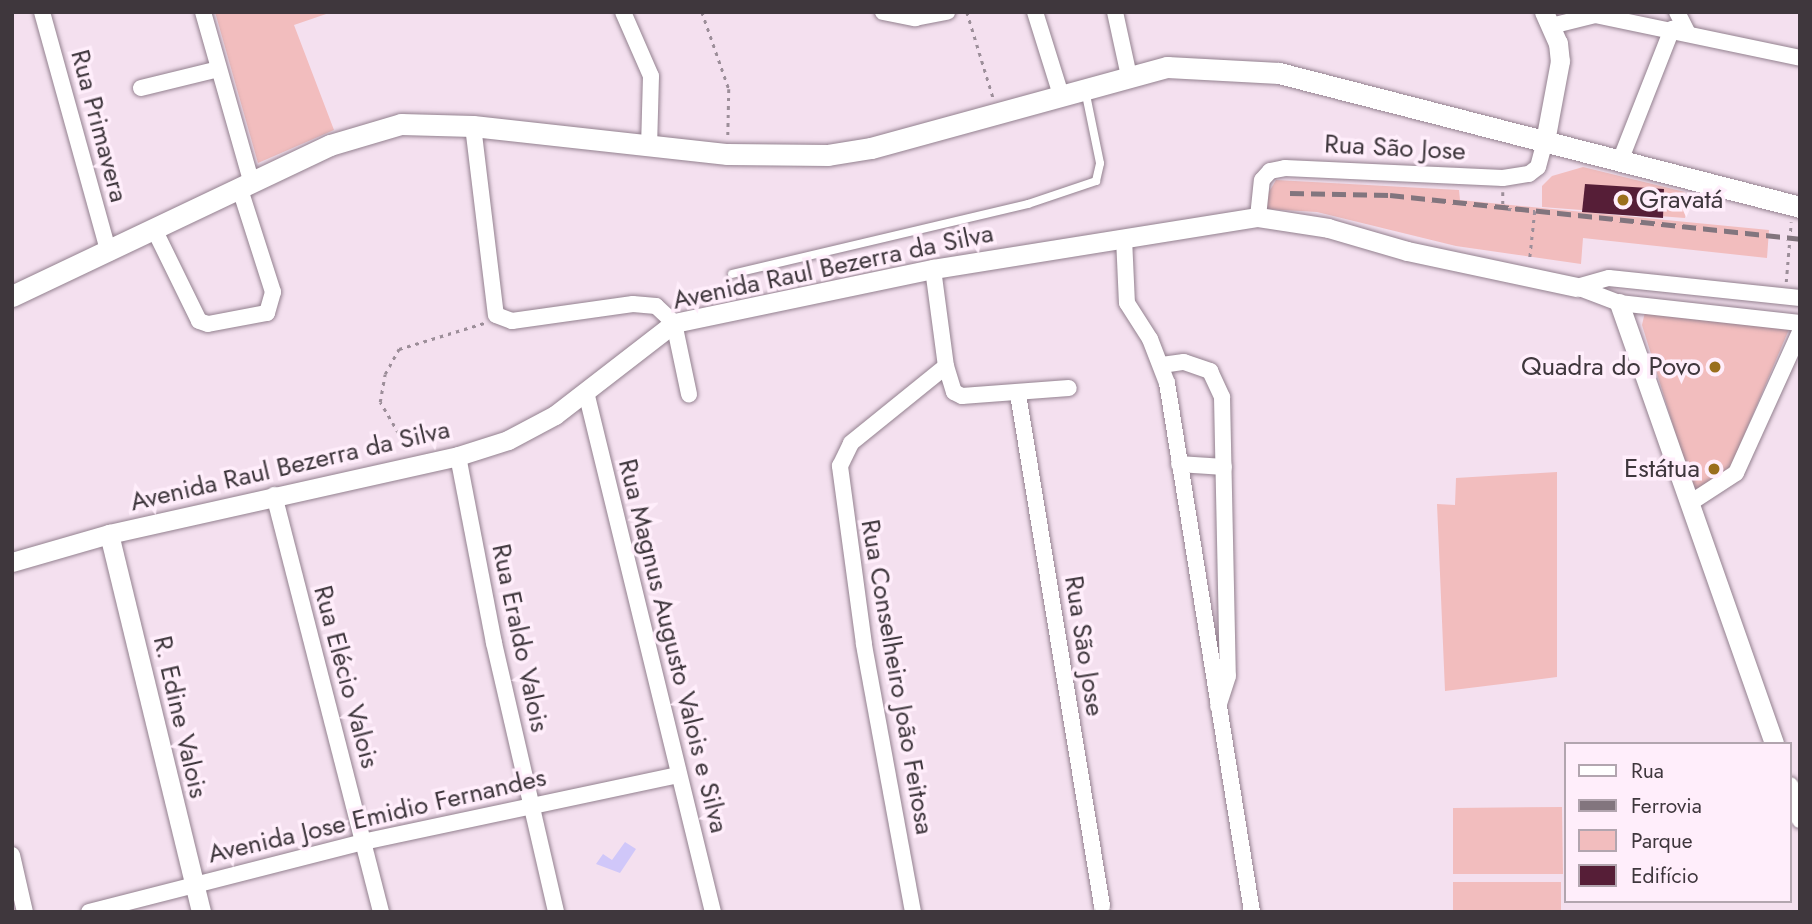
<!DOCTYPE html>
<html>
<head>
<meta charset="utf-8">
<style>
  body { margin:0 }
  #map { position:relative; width:1812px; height:924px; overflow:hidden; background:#f4e0ef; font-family:Jost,sans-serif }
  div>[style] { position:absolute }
  .green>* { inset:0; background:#f2bdbe }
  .water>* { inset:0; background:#d0c7f9 }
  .building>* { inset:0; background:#561e37 }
  .path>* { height:2.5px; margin-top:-1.25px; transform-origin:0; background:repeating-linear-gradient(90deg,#9c8e99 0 3.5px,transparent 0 8.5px) }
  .roads { filter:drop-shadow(0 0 2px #93818f) drop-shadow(0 0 2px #93818f) }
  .service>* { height:8px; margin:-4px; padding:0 4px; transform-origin:4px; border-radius:4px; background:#fff }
  .minor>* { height:16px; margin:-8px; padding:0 8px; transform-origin:8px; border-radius:8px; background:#fff }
  .tertiary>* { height:19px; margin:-9.5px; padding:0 9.5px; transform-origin:9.5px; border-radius:9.5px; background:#fff }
  .secondary>* { height:21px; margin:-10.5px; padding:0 10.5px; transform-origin:10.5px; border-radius:10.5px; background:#fff }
  .rail>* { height:5px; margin-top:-2.5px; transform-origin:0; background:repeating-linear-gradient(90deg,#82757e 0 14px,transparent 0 21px) }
  .dots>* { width:19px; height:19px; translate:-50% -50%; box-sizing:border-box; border:4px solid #ffeefb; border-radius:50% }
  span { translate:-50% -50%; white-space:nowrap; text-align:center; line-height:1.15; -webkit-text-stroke:7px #ffeefb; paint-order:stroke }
  .street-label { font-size:26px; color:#3f373d }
  .poi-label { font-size:26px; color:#3f373d }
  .left { translate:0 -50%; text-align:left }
  .right { translate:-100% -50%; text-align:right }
  .frame { position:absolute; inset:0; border:14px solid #3f373d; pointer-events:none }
  .legend { position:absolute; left:1564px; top:742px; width:228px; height:161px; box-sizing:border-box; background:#ffeefb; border:2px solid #b2a5af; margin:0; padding:9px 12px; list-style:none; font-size:21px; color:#3f373d }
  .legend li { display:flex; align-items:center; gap:14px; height:35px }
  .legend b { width:35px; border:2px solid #b2a5af }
</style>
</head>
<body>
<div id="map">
  <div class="green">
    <div style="clip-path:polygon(215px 12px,332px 12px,294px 25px,334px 130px,258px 163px)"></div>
    <div style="clip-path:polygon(1583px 167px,1685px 192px,1689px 201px,1685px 218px,1542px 207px,1542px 186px,1552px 176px)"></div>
    <div style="clip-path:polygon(1276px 180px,1459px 190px,1460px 200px,1769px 230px,1767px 258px,1583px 238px,1581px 264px,1456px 246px,1317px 212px,1267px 209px,1266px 197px)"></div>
    <div style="clip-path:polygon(1645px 312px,1790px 327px,1728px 473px,1704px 491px,1695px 488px,1681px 451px,1642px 325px)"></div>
    <div style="clip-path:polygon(1557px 472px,1557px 677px,1445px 691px,1437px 504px,1455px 505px,1456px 478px)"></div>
    <div style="clip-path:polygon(1562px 807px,1563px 874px,1453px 874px,1453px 808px)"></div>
    <div style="clip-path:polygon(1453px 882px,1561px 882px,1561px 912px,1453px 912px)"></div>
  </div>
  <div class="water">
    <div style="clip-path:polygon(625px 842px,636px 849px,620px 873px,596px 864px,603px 854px,612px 860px)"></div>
  </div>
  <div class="building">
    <div style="clip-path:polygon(1585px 184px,1664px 189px,1663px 218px,1582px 212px)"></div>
  </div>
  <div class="path">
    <div style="left:702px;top:12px;width:82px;rotate:70.7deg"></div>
    <div style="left:729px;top:89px;width:48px;rotate:91.2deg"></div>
    <div style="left:967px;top:12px;width:89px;rotate:73deg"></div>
    <div style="left:1503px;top:192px;width:13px;rotate:90deg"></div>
    <div style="left:1503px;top:205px;width:6px;rotate:39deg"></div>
    <div style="left:1508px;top:209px;width:27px;rotate:4deg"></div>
    <div style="left:1535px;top:211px;width:47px;rotate:96.1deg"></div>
    <div style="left:1786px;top:282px;width:60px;rotate:-85.2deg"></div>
    <div style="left:407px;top:448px;width:53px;rotate:-120.4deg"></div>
    <div style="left:380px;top:402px;width:28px;rotate:-80deg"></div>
    <div style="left:385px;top:374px;width:29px;rotate:-61deg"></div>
    <div style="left:399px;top:349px;width:89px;rotate:-17deg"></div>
  </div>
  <div class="roads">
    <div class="service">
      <div style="left:732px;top:274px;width:304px;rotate:-13.3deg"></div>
      <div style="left:1028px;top:204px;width:72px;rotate:-18.7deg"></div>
      <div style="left:1096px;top:181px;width:18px;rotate:-77deg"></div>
      <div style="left:1100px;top:163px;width:75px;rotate:-101.6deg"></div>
    </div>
    <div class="minor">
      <div style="left:42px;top:12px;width:250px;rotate:74.5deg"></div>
      <div style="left:203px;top:12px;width:179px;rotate:74.1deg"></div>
      <div style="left:623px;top:12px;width:70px;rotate:66.4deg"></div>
      <div style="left:651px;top:76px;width:71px;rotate:91.6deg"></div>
      <div style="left:883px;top:12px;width:33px;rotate:11deg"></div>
      <div style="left:915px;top:18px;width:33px;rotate:-11deg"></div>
      <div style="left:1035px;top:12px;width:87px;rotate:72.6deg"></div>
      <div style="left:1115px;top:12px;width:66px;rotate:77.7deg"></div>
      <div style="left:1677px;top:12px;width:22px;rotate:63deg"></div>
      <div style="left:1595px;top:15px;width:209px;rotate:11.8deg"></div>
      <div style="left:1551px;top:26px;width:54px;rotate:-14deg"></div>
      <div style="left:141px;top:88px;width:80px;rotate:-13.7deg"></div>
      <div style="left:473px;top:126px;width:190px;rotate:83.1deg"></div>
      <div style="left:496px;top:315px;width:17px;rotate:21deg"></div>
      <div style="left:512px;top:321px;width:122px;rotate:-8deg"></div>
      <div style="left:633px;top:304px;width:23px;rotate:5deg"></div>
      <div style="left:656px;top:306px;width:25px;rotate:43deg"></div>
      <div style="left:674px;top:323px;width:73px;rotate:78.1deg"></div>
      <div style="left:1620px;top:161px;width:142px;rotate:-68.5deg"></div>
      <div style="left:1258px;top:217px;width:37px;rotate:-84deg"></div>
      <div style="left:1262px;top:180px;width:12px;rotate:-48deg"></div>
      <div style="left:1270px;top:171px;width:15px;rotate:-11deg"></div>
      <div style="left:1285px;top:168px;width:218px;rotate:2.6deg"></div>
      <div style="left:1503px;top:178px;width:26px;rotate:-9deg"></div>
      <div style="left:1529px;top:174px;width:11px;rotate:-38deg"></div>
      <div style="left:1538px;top:167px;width:27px;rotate:-75deg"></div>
      <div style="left:155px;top:231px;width:100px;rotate:63.9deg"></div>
      <div style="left:199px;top:321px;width:9px;rotate:18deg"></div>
      <div style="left:208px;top:324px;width:60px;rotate:-10.6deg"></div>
      <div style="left:267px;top:313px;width:22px;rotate:-74deg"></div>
      <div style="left:273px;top:292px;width:108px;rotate:-107.8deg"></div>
      <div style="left:1124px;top:238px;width:65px;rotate:87.4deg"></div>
      <div style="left:1127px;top:303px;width:43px;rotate:57.4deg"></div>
      <div style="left:1150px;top:339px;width:47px;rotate:68.9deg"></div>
      <div style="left:1167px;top:383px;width:536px;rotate:80.87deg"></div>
      <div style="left:933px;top:269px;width:98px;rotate:82.4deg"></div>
      <div style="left:946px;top:366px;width:27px;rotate:73deg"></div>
      <div style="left:954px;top:392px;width:9px;rotate:27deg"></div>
      <div style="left:962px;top:396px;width:107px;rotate:-4.3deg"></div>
      <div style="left:1577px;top:287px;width:45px;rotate:20.9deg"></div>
      <div style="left:1619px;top:303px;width:182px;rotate:6.3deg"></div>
      <div style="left:1577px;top:287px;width:33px;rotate:-16deg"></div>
      <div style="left:1609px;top:278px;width:192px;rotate:6deg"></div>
      <div style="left:1162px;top:365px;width:22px;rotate:-8deg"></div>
      <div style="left:1184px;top:362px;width:28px;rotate:19deg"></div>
      <div style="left:1210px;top:371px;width:29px;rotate:65deg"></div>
      <div style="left:1222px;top:397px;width:279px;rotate:88.8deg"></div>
      <div style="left:1228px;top:676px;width:32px;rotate:108deg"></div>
      <div style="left:586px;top:392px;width:535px;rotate:76.28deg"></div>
      <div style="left:1018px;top:394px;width:519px;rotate:80.68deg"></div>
      <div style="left:458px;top:456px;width:190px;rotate:79.1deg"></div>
      <div style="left:494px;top:643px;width:276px;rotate:77deg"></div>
      <div style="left:1179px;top:464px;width:45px;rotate:3.8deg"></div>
      <div style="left:274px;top:495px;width:431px;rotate:75.6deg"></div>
      <div style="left:1690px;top:503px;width:55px;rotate:-33.1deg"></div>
      <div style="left:1736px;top:473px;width:155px;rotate:-65.6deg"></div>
      <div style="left:12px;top:855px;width:58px;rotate:77.2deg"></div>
      <div style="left:89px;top:912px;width:283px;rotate:-14.3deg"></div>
      <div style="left:363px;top:842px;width:322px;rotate:-12deg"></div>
      <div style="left:913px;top:912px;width:272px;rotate:-100.4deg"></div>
      <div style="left:864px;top:644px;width:180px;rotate:-97.7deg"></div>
      <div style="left:840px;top:466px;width:25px;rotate:-64deg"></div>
      <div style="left:851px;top:443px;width:122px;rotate:-39deg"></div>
    </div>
    <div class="tertiary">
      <div style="left:1544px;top:12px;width:34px;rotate:66deg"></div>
      <div style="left:1558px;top:43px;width:18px;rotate:84deg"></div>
      <div style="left:1560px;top:61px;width:81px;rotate:100.6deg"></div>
      <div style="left:1619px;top:303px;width:467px;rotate:70.6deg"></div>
      <div style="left:109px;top:534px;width:389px;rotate:76.3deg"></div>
      <div style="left:12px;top:562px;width:101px;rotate:-16.1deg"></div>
      <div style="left:109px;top:534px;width:358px;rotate:-12.6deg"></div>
      <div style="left:458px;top:456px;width:52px;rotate:-17.7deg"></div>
      <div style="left:508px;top:440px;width:53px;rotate:-28deg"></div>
      <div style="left:555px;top:415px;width:150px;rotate:-37.7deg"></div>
      <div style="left:674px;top:323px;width:265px;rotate:-11.8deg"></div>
      <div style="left:933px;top:269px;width:329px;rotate:-9.1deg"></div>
      <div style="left:1258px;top:217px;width:71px;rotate:8.9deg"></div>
      <div style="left:1328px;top:228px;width:82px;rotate:16.2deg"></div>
      <div style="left:1407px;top:251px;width:174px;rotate:12deg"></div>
      <div style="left:1789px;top:786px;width:34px;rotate:71deg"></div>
    </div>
    <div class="secondary">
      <div style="left:12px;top:296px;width:352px;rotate:-25.4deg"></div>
      <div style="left:330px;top:145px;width:74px;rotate:-16.5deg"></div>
      <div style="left:401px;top:124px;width:72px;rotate:1.6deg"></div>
      <div style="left:473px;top:126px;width:256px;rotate:6.3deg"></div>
      <div style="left:727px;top:154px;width:101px;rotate:0.6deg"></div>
      <div style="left:828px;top:155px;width:44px;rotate:-9.2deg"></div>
      <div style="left:871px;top:148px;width:307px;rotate:-15.3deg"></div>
      <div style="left:1167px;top:67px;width:112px;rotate:3.1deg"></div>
      <div style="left:1279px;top:73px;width:538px;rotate:14.42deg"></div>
    </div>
  </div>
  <div class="rail">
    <div style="left:1290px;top:193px;width:100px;rotate:1.1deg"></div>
    <div style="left:1390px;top:195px;width:412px;rotate:6.1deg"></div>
  </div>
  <div class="dots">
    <div style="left:1623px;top:200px;background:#9a6f1d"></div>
    <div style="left:1715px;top:367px;background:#9a6f1d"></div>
    <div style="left:1714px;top:469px;background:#9a6f1d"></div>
  </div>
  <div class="street-label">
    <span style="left:99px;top:126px;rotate:75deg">Rua Primavera</span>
    <span style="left:1395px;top:148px;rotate:3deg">Rua São Jose</span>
    <span style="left:833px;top:267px;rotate:-12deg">Avenida Raul Bezerra da Silva</span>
    <span style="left:290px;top:466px;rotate:-13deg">Avenida Raul Bezerra da Silva</span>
    <span style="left:520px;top:638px;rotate:78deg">Rua Eraldo Valois</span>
    <span style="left:673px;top:646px;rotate:76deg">Rua Magnus Augusto Valois e Silva</span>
    <span style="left:1084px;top:646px;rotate:81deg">Rua São Jose</span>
    <span style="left:346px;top:677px;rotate:75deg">Rua Elécio Valois</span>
    <span style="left:897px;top:677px;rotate:80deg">Rua Conselheiro João Feitosa</span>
    <span style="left:180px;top:717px;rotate:77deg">R. Edine Valois</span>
    <span style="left:377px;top:816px;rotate:-13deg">Avenida Jose Emidio Fernandes</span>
  </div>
  <div class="poi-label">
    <span class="left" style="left:1639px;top:200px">Gravatá</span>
    <span class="right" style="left:1701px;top:367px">Quadra do Povo</span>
    <span class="right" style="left:1700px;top:469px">Estátua</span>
  </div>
  <div class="frame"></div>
  <ul class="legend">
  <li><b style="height:9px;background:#fff"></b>Rua</li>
  <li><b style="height:9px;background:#82757e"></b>Ferrovia</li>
  <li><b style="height:19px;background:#f2bdbe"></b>Parque</li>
  <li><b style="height:19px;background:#561e37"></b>Edifício</li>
  </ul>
</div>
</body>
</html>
